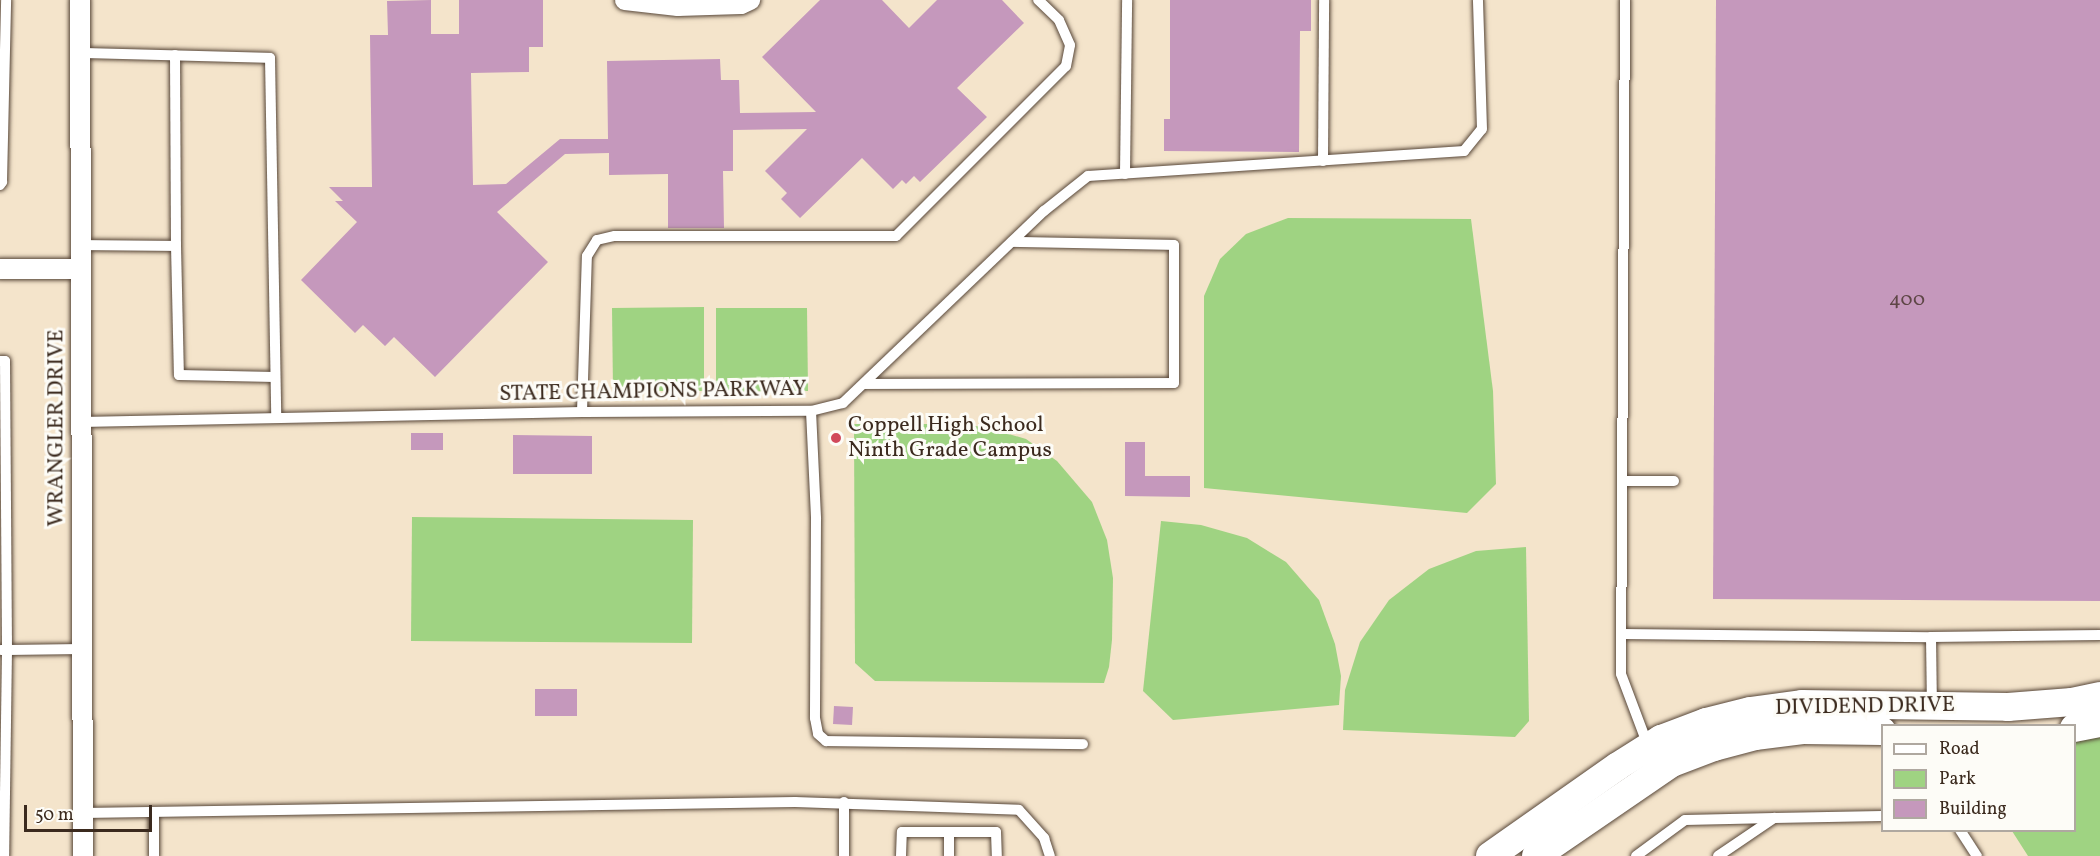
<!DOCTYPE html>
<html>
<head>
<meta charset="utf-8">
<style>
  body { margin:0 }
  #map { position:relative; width:2100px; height:856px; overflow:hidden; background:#f4e4cb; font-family:Vollkorn,serif }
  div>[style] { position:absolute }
  .green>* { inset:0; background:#9fd382 }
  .building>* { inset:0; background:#c598bc }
  .roads { filter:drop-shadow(0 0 2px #574638) drop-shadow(0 0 2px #574638) }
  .lane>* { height:10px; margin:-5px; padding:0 5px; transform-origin:5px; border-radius:5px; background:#fff }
  .street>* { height:20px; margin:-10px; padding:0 10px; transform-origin:10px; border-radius:10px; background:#fff }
  .secondary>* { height:28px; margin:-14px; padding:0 14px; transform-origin:14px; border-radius:14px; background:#fff }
  .dots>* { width:16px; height:16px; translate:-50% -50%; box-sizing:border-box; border:3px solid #fdfcf7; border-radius:50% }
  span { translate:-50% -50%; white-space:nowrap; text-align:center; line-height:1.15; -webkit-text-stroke:6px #fdfcf7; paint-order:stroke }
  .number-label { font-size:20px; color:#5e4646 }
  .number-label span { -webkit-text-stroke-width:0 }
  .street-label { font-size:22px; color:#3b2a1e }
  .poi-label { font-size:22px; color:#3b2a1e }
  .left { translate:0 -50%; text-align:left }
  .legend { position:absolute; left:1881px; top:724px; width:195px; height:108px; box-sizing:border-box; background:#fdfcf7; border:2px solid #afa8a0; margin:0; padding:8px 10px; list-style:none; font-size:18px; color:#3b2a1e }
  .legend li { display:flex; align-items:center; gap:12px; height:30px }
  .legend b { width:30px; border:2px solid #afa8a0 }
  .scale { position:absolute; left:24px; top:805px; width:128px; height:27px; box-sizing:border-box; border:3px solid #3b2a1e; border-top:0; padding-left:8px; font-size:18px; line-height:21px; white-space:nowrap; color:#3b2a1e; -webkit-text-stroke:4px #fdfcf7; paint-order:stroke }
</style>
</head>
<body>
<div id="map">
  <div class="green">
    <div style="clip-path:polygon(1288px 218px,1471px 219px,1493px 391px,1496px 484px,1467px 513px,1204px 488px,1204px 296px,1220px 259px,1246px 234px)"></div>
    <div style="clip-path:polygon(704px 307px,704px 391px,613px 391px,612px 308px)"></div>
    <div style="clip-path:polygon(716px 308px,807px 308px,808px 391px,716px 392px)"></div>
    <div style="clip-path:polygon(854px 424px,952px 424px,985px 427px,1026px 439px,1057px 461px,1092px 502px,1107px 540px,1113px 578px,1112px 640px,1109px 667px,1104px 683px,875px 681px,855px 663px)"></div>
    <div style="clip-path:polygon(412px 517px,693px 520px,692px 643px,411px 641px)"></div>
    <div style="clip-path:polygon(1161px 521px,1201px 525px,1247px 538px,1286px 562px,1319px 600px,1335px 644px,1341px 676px,1339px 705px,1173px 720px,1143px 691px)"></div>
    <div style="clip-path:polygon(1526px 547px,1529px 721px,1515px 737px,1343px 730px,1345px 690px,1360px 642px,1389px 600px,1429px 569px,1476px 551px)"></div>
    <div style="clip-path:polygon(2100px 737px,2100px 856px,2028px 856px,2012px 831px,2074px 830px,2075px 742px)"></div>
  </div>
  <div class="building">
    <div style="clip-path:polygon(431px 0,431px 34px,459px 34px,459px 0,543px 0,543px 47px,529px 47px,529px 72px,471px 73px,473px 185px,506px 184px,560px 139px,608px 139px,607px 61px,720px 59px,721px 80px,739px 80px,740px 113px,816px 112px,762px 57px,820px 0,882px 0,909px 28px,937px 0,1002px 0,1024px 23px,957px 88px,987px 117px,920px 182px,914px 176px,906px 184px,902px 180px,893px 189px,862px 158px,800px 218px,781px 199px,787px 193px,765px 171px,807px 129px,733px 130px,733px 171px,723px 171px,724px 228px,668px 228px,668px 174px,609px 175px,609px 153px,565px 154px,497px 212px,548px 262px,435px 377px,394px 337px,385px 346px,363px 325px,355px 333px,301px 280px,357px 222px,335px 201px,343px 201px,329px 187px,372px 187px,370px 35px,388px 35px,387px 1px)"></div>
    <div style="clip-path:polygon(1170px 0,1311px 0,1311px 31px,1300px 31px,1299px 152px,1164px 151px,1164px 119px,1170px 119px)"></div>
    <div style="clip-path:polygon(1716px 0,2100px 0,2100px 601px,1713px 599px)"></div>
    <div style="clip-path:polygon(411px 433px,443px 433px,443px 450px,411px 450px)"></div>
    <div style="clip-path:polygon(513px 435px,592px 436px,592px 474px,513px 474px)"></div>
    <div style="clip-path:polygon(1125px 442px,1145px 442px,1145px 476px,1190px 476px,1190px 497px,1125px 496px)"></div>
    <div style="clip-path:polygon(535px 689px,577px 689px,577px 716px,535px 716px)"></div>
    <div style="clip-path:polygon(834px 706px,853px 707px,852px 725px,833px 724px)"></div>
  </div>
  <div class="roads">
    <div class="lane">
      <div style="left:1625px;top:0;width:674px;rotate:90.34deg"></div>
      <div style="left:1621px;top:674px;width:77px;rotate:69.4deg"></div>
      <div style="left:80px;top:53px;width:190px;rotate:1.5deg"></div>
      <div style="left:270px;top:58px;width:360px;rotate:89deg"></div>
      <div style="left:175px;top:55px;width:191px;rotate:89.7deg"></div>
      <div style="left:1323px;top:161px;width:161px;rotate:-89.6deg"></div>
      <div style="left:1125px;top:174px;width:174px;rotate:-89.3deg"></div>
      <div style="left:0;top:185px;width:4px;rotate:-56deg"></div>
      <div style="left:2px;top:182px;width:182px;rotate:-88.7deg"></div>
      <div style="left:81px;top:245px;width:95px;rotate:0.6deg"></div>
      <div style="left:176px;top:246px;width:129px;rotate:88.7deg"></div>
      <div style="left:179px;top:375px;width:96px;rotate:1.2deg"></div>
      <div style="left:0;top:361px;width:5px"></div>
      <div style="left:5px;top:361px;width:289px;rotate:89.6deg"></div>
      <div style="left:7px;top:650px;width:75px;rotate:-0.8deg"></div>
      <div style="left:864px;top:384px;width:310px;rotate:-0.2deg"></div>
      <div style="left:1174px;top:383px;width:138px;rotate:-90deg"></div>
      <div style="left:1174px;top:245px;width:162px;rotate:-178.9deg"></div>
      <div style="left:811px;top:411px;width:108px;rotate:87.3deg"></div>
      <div style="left:816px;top:519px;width:199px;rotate:90.3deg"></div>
      <div style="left:815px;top:718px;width:16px;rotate:79deg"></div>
      <div style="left:818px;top:734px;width:11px;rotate:41deg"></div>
      <div style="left:826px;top:741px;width:257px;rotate:0.7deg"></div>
      <div style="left:582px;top:412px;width:156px;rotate:-88.2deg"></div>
      <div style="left:587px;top:256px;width:19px;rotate:-58deg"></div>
      <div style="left:597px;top:240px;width:18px;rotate:-13deg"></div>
      <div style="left:615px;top:236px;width:281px"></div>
      <div style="left:896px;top:236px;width:240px;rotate:-45deg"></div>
      <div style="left:1066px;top:66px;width:21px;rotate:-79deg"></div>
      <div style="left:1070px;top:45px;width:27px;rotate:-114deg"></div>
      <div style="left:1059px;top:20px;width:29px;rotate:-136deg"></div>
      <div style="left:81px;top:422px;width:501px;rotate:-1.14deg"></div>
      <div style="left:582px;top:412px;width:229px;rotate:-0.3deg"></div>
      <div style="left:811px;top:411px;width:33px;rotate:-14deg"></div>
      <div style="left:843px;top:403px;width:278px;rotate:-43.7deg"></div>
      <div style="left:1044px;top:211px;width:56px;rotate:-38.5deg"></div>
      <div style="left:1088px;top:176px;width:377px;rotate:-3.8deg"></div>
      <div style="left:1464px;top:151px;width:28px;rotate:-51deg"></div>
      <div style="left:1482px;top:129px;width:129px;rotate:-91.8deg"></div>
      <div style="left:1622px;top:481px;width:52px"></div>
      <div style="left:1622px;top:634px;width:309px;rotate:0.6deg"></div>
      <div style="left:1931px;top:637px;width:169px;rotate:-0.7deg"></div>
      <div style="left:1931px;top:637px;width:68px;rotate:89.2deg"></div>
      <div style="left:1px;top:650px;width:6px"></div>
      <div style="left:7px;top:650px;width:206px;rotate:90.8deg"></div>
      <div style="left:844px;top:802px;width:54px;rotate:90deg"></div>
      <div style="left:154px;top:812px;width:44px;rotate:90deg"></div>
      <div style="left:83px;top:813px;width:712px;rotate:-0.89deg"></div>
      <div style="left:795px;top:802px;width:224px;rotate:2deg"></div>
      <div style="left:1019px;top:810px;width:38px;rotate:48deg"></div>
      <div style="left:1044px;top:838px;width:19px;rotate:72deg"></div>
      <div style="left:1960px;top:830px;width:31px;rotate:57deg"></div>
      <div style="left:949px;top:832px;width:24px;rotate:90deg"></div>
      <div style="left:901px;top:856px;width:24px;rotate:-88deg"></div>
      <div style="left:902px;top:832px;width:94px"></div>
      <div style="left:996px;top:832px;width:24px;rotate:88deg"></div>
      <div style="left:1636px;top:856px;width:61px;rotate:-36.3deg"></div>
      <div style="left:1685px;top:820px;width:89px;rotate:-1.3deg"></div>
      <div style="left:1718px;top:856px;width:68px;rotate:-34.2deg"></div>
      <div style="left:1774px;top:818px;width:108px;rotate:-1.1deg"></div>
    </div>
    <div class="street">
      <div style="left:80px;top:0;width:856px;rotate:89.8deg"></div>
      <div style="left:625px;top:0;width:53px;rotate:6.5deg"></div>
      <div style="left:678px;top:6px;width:63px;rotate:-1.8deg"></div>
      <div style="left:741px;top:4px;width:10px;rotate:-24deg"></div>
      <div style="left:0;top:269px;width:81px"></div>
    </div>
    <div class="secondary">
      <div style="left:2074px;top:728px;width:26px;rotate:-11deg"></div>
      <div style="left:1490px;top:856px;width:156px;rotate:-35.1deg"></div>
      <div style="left:1618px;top:766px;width:51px;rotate:-32.1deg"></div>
      <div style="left:1661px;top:739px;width:48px;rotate:-20.7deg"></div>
      <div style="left:1706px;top:722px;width:45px;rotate:-14deg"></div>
      <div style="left:1750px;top:711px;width:52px;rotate:-7.7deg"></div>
      <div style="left:1802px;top:704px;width:206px;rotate:0.8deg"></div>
      <div style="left:2008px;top:707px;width:64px;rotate:-4.5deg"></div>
      <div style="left:2072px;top:702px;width:29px;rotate:-12deg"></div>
      <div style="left:1536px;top:856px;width:165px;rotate:-34.4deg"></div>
      <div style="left:1672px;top:763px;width:45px;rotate:-20.9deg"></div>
      <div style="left:1714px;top:747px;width:42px;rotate:-15deg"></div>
      <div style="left:1755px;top:736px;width:48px;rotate:-7.1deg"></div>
      <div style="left:1803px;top:730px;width:79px;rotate:0.7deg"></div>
    </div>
  </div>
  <div class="dots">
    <div style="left:836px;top:438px;background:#d1495b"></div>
  </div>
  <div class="number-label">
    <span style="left:1907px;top:300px">400</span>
  </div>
  <div class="street-label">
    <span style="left:653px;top:392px;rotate:-1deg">STATE CHAMPIONS PARKWAY</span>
    <span style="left:57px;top:428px;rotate:-90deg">WRANGLER DRIVE</span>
    <span style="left:1865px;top:707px;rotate:-1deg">DIVIDEND DRIVE</span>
  </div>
  <div class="poi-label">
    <span class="left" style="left:848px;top:438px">Coppell High School<br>Ninth Grade Campus</span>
  </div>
  <ul class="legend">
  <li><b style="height:8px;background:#fff"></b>Road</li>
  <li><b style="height:16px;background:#9fd382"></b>Park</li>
  <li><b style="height:16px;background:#c598bc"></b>Building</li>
  </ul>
  <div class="scale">50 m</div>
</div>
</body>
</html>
